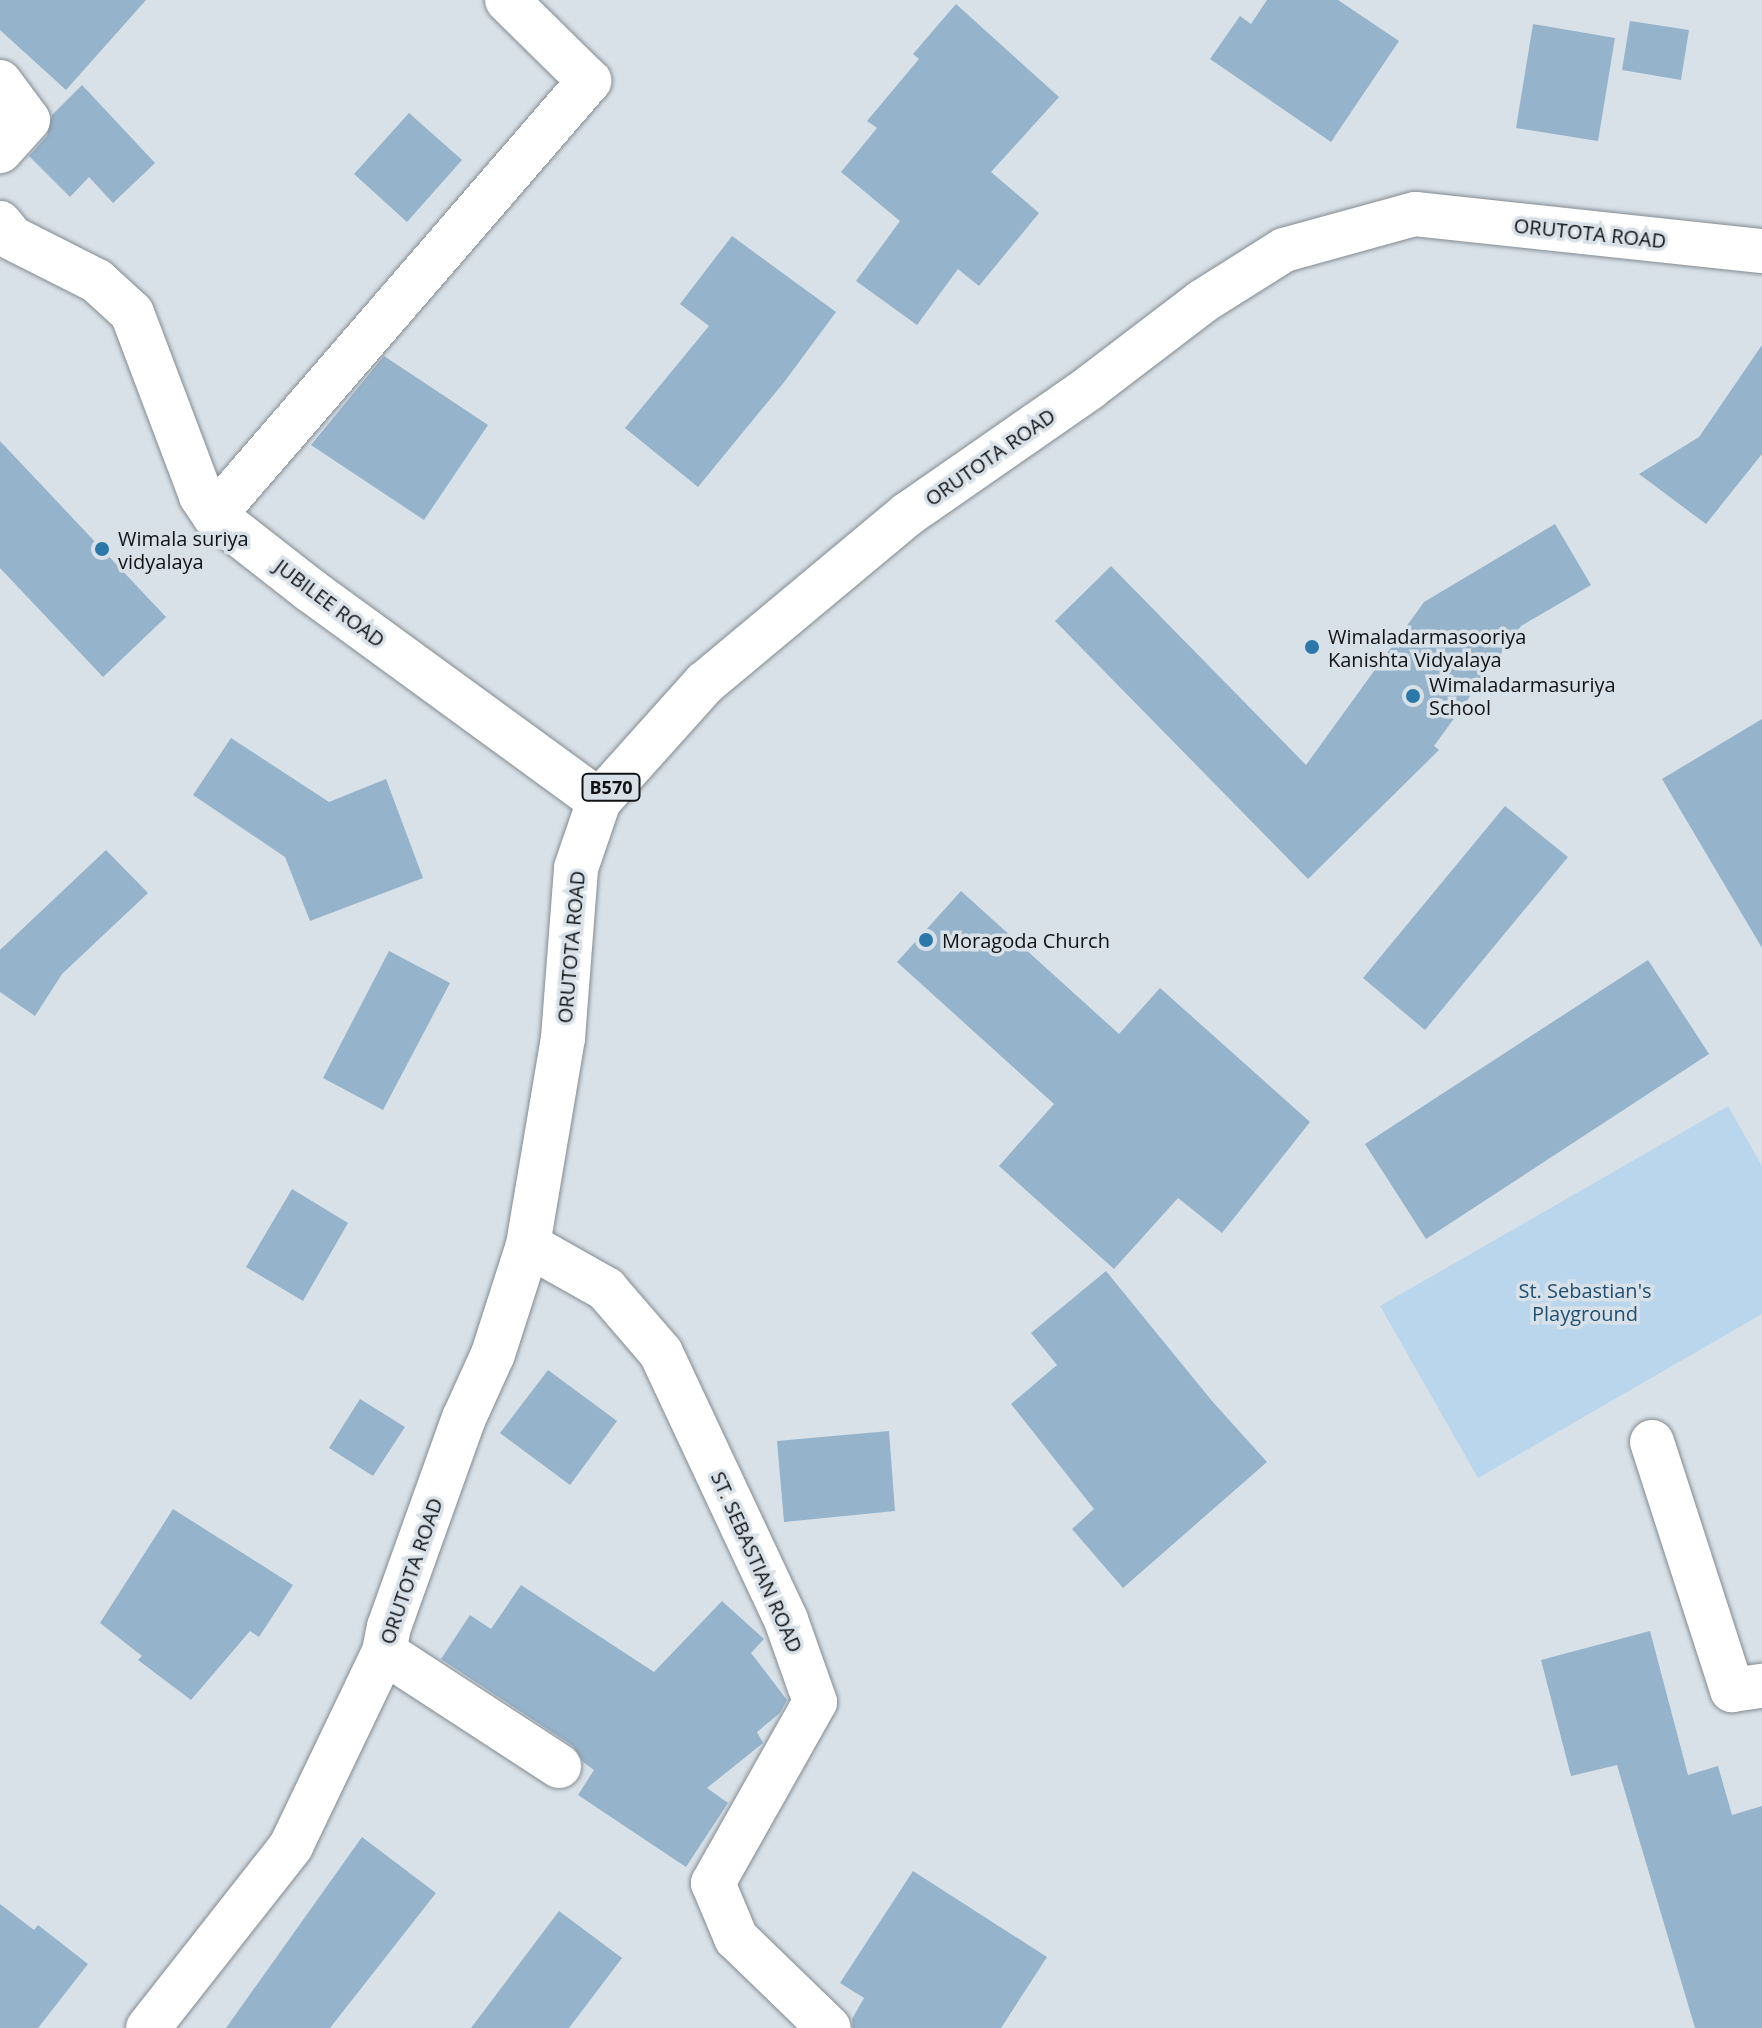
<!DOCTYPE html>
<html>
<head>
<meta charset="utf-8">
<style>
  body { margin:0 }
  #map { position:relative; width:1762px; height:2028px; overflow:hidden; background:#d9e1e8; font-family:"Open Sans",sans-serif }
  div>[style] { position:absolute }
  .green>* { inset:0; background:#bad6ed }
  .building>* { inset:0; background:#95b3cb }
  .roads { filter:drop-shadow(0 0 2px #838b91) drop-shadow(0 0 2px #838b91) }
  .street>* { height:44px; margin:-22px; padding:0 22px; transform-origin:22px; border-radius:22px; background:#fff }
  .primary>* { height:44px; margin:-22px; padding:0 22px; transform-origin:22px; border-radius:22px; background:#fff }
  .dots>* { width:22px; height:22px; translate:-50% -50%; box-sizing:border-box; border:4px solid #d9e1e8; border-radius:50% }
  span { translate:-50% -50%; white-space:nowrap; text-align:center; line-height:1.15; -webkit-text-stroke:7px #d9e1e8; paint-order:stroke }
  .shield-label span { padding:2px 6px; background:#d9e1e8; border:2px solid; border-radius:6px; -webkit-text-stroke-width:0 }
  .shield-label { font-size:18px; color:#101315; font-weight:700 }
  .street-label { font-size:20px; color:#101315 }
  .poi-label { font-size:20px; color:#101315 }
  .left { translate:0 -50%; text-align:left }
  .park-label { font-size:20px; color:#1f5073 }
</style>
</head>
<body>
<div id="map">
  <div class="green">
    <div style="clip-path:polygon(1728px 1106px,1762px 1166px,1762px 1314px,1478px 1478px,1380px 1306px)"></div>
  </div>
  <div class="building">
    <div style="clip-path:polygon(0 0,146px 0,66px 90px,0 30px)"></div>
    <div style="clip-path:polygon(1267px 0,1338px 0,1399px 41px,1331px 142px,1210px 59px,1240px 16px,1251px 24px)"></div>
    <div style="clip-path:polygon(956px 4px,1059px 97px,991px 172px,1039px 213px,979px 286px,958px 269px,917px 325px,856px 281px,900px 221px,841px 172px,877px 128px,867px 121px,919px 59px,913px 54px)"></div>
    <div style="clip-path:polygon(1630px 21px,1689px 30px,1681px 80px,1622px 70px)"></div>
    <div style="clip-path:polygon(1533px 24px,1615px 38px,1598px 141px,1516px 128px)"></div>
    <div style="clip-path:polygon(82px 85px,155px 163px,113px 203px,89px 177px,70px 197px,29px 156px,47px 136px,52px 115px)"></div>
    <div style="clip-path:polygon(409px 113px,462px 160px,407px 222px,354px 174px)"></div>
    <div style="clip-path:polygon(732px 236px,836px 312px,785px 381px,698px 487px,625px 428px,709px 326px,680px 304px)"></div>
    <div style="clip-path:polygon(1762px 345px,1762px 454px,1706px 524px,1639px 474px,1699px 437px)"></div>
    <div style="clip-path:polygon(384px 356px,488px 425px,424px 520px,311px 445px)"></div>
    <div style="clip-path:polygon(0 441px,166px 617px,103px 677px,0 568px)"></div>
    <div style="clip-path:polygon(1555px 524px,1591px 585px,1521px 626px,1434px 746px,1439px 750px,1308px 879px,1055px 621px,1111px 566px,1306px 765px,1424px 602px)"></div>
    <div style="clip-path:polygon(1762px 719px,1762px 948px,1662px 779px)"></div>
    <div style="clip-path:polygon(231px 738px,329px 802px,386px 779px,423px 878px,310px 921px,285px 857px,193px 795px)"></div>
    <div style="clip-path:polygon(1505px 806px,1568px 857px,1425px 1030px,1363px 978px)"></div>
    <div style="clip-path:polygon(106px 850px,148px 893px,62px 974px,35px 1016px,0 992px,0 950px)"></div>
    <div style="clip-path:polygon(961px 891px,1119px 1034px,1160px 988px,1310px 1122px,1222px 1233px,1178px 1198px,1114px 1269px,999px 1166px,1054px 1104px,897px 962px)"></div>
    <div style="clip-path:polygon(389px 951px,450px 983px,383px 1110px,323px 1078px)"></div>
    <div style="clip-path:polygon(1648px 960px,1709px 1054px,1426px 1239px,1365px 1144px)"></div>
    <div style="clip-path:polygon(292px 1189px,348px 1223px,303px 1301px,246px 1267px)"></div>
    <div style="clip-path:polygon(1106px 1271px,1212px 1401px,1267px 1462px,1123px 1588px,1072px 1529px,1094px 1509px,1011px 1404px,1057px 1365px,1031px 1333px)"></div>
    <div style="clip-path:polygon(548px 1370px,617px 1421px,570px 1485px,500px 1433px)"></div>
    <div style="clip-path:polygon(360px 1399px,405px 1427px,373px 1476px,329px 1448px)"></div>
    <div style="clip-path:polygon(889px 1431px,895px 1511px,784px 1522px,777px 1441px)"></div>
    <div style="clip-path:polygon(173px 1509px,293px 1585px,259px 1637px,250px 1631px,191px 1700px,138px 1660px,142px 1656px,100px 1623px)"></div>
    <div style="clip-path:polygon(521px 1585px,654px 1672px,722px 1601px,764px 1639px,751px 1653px,787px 1700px,780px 1713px,757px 1732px,763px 1743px,707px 1788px,728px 1803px,686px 1867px,578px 1795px,594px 1770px,583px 1762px,573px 1746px,441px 1659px,470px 1615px,491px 1629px)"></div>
    <div style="clip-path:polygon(1650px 1631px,1688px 1775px,1718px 1766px,1732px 1815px,1762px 1806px,1762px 2028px,1695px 2028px,1617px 1765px,1571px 1776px,1541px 1660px)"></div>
    <div style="clip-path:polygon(362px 1837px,436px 1893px,330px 2028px,226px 2028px)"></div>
    <div style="clip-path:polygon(913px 1871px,1047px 1957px,1001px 2028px,853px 2028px,852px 2019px,864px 1998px,840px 1983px)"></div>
    <div style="clip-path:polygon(0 1904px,34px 1930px,38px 1925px,88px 1964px,38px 2028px,0 2028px)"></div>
    <div style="clip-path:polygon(559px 1911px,622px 1958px,569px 2028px,471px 2028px)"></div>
  </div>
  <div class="roads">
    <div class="street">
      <div style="left:0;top:82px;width:47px;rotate:53.6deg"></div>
      <div style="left:28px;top:120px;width:42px;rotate:132.1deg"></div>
      <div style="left:0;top:223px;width:19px;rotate:51deg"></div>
      <div style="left:12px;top:238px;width:95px;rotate:26.8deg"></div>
      <div style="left:97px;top:281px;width:47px;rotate:42.4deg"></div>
      <div style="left:132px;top:313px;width:196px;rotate:69.3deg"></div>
      <div style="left:201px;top:496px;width:23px;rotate:56deg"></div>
      <div style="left:214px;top:515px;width:122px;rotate:38deg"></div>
      <div style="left:310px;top:590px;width:358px;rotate:36.1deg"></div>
      <div style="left:214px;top:515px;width:574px;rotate:-49.17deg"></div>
      <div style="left:589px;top:81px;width:115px;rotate:-135.4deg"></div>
      <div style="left:528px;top:1245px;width:90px;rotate:29.4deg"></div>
      <div style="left:606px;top:1289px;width:84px;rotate:49.3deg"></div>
      <div style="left:661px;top:1353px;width:295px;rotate:64.9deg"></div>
      <div style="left:786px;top:1620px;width:87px;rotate:70.5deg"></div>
      <div style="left:815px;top:1702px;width:208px;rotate:119.4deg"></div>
      <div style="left:713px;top:1883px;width:60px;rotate:67.3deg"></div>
      <div style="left:736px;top:1938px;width:129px;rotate:44.1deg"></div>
      <div style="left:1652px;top:1442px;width:261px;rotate:72.1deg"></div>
      <div style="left:1732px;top:1690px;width:30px;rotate:-8deg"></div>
      <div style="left:384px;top:1652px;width:209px;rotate:33.1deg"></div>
    </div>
    <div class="primary">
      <div style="left:148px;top:2028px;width:231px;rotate:-51.8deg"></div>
      <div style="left:291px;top:1846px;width:215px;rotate:-64.4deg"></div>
      <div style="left:384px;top:1652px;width:25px;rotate:-79deg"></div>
      <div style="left:389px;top:1627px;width:222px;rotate:-70.3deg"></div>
      <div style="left:464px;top:1418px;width:70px;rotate:-65.6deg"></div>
      <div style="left:493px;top:1354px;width:114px;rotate:-72.2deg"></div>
      <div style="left:528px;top:1245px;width:210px;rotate:-80.4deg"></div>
      <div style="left:563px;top:1038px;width:170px;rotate:-85.6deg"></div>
      <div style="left:576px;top:868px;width:71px;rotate:-71.1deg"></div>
      <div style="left:599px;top:801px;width:159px;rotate:-48.1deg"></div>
      <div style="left:705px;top:683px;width:264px;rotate:-39.8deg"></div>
      <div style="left:908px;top:514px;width:221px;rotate:-34.8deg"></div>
      <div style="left:1089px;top:388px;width:143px;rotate:-37.3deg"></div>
      <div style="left:1203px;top:301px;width:96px;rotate:-32.2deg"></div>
      <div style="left:1284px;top:250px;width:136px;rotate:-15.4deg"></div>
      <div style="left:1415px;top:214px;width:349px;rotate:6.1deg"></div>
    </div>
  </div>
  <div class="dots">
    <div style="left:102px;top:549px;background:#2d78ab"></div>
    <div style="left:1312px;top:647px;background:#2d78ab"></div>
    <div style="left:1413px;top:696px;background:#2d78ab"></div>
    <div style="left:926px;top:940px;background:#2d78ab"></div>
  </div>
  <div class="shield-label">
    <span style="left:611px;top:787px">B570</span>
  </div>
  <div class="street-label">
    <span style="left:1590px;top:233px;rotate:6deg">ORUTOTA ROAD</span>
    <span style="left:990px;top:457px;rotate:-35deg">ORUTOTA ROAD</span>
    <span style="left:330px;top:603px;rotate:37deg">JUBILEE ROAD</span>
    <span style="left:571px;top:947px;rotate:-85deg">ORUTOTA ROAD</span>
    <span style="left:757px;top:1562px;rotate:66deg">ST. SEBASTIAN ROAD</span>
    <span style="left:411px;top:1571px;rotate:-71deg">ORUTOTA ROAD</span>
  </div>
  <div class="poi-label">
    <span class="left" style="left:118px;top:550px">Wimala suriya<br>vidyalaya</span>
    <span class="left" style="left:1328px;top:648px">Wimaladarmasooriya<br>Kanishta Vidyalaya</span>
    <span class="left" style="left:1429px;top:696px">Wimaladarmasuriya<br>School</span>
    <span class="left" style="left:942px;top:940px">Moragoda Church</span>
  </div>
  <div class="park-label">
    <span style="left:1585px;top:1302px">St. Sebastian's<br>Playground</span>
  </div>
</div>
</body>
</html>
